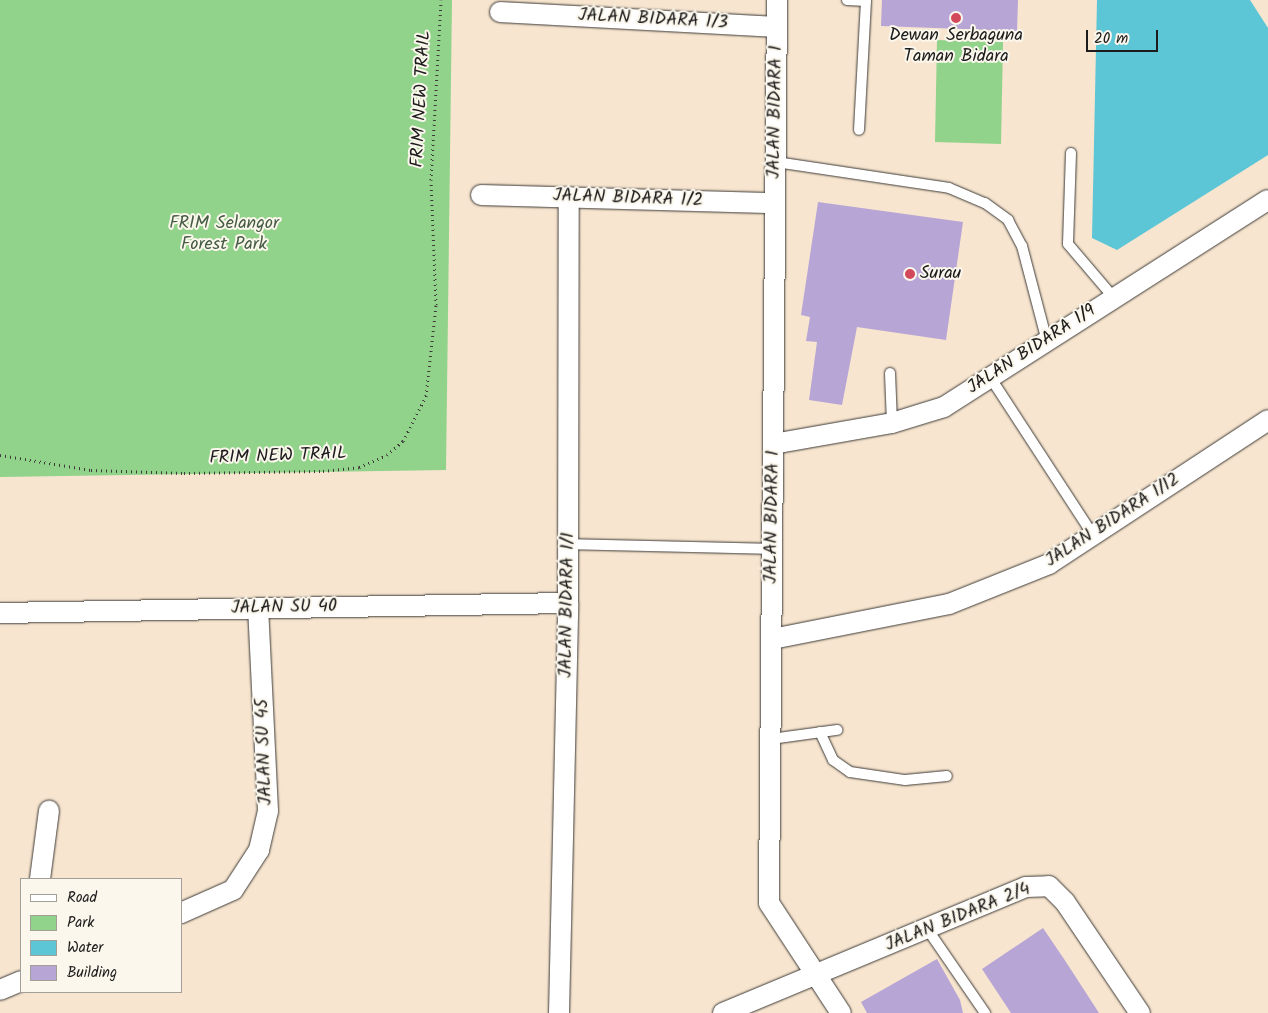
<!DOCTYPE html>
<html>
<head>
<meta charset="utf-8">
<style>
  body { margin:0 }
  #map { position:relative; width:1268px; height:1013px; overflow:hidden; background:#f7e5cf; font-family:Kalam,sans-serif }
  div>[style] { position:absolute }
  .green>* { inset:0; background:#91d38b }
  .water>* { inset:0; background:#5cc6d7 }
  .building>* { inset:0; background:#b7a5d6 }
  .path>* { height:3px; margin-top:-1.5px; transform-origin:0; background:repeating-linear-gradient(90deg,#3d3a37 0 1px,transparent 0 5px) }
  .roads { filter:drop-shadow(0 0 1px #3d3a37) drop-shadow(0 0 1px #3d3a37) }
  .lane>* { height:10px; margin:-5px; padding:0 5px; transform-origin:5px; border-radius:5px; background:#fff }
  .street>* { height:20px; margin:-10px; padding:0 10px; transform-origin:10px; border-radius:10px; background:#fff }
  .dots>* { width:14px; height:14px; translate:-50% -50%; box-sizing:border-box; border:2px solid #fbf7ec; border-radius:50% }
  span { translate:-50% -50%; white-space:nowrap; text-align:center; line-height:1.15; -webkit-text-stroke:4px #fbf7ec; paint-order:stroke }
  .street-label { font-size:18px; color:#1c1c1c }
  .poi-label { font-size:18px; color:#1c1c1c }
  .left { translate:0 -50%; text-align:left }
  .park-label { font-size:18px; color:#455c43 }
  .legend { position:absolute; left:20px; top:878px; width:162px; height:115px; box-sizing:border-box; background:#fbf7ec; border:1px solid #a29f99; margin:0; padding:6px 9px; list-style:none; font-size:15px; color:#1c1c1c }
  .legend li { display:flex; align-items:center; gap:10px; height:25px }
  .legend b { width:25px; border:1px solid #a29f99 }
  .scale { position:absolute; left:1086px; top:30px; width:72px; height:22px; box-sizing:border-box; border:2px solid #1c1c1c; border-top:0; padding-left:6px; font-size:15px; line-height:18px; white-space:nowrap; color:#1c1c1c; -webkit-text-stroke:4px #fbf7ec; paint-order:stroke }
</style>
</head>
<body>
<div id="map">
  <div class="green">
    <div style="clip-path:polygon(0 0,452px 0,446px 470px,0 477px)"></div>
    <div style="clip-path:polygon(937px 40px,1003px 42px,1001px 144px,935px 142px)"></div>
  </div>
  <div class="water">
    <div style="clip-path:polygon(1097px 0,1250px 0,1268px 28px,1268px 155px,1117px 250px,1092px 238px)"></div>
  </div>
  <div class="building">
    <div style="clip-path:polygon(882px 0,1018px 0,1017px 31px,881px 26px)"></div>
    <div style="clip-path:polygon(818px 202px,963px 222px,946px 340px,857px 327px,842px 405px,809px 400px,817px 342px,806px 341px,810px 317px,801px 315px)"></div>
    <div style="clip-path:polygon(1043px 928px,1066px 962px,1099px 1013px,1011px 1013px,982px 969px)"></div>
    <div style="clip-path:polygon(937px 959px,960px 1000px,963px 1013px,867px 1013px,861px 1002px)"></div>
  </div>
  <div class="path">
    <div style="left:0;top:455px;width:92px;rotate:9.4deg"></div>
    <div style="left:91px;top:470px;width:93px;rotate:1.8deg"></div>
    <div style="left:184px;top:473px;width:139px;rotate:-0.8deg"></div>
    <div style="left:323px;top:471px;width:36px;rotate:-6deg"></div>
    <div style="left:359px;top:467px;width:30px;rotate:-23deg"></div>
    <div style="left:387px;top:455px;width:21px;rotate:-41deg"></div>
    <div style="left:403px;top:441px;width:51px;rotate:-62.9deg"></div>
    <div style="left:426px;top:396px;width:92px;rotate:-83.7deg"></div>
    <div style="left:436px;top:305px;width:125px;rotate:-92.3deg"></div>
    <div style="left:431px;top:180px;width:180px;rotate:-86.8deg"></div>
  </div>
  <div class="roads">
    <div class="lane">
      <div style="left:847px;top:0;width:19px;rotate:3deg"></div>
      <div style="left:866px;top:1px;width:129px;rotate:93.1deg"></div>
      <div style="left:1071px;top:153px;width:91px;rotate:91.9deg"></div>
      <div style="left:1068px;top:244px;width:71px;rotate:49.6deg"></div>
      <div style="left:776px;top:162px;width:175px;rotate:8.5deg"></div>
      <div style="left:949px;top:188px;width:39px;rotate:23deg"></div>
      <div style="left:985px;top:203px;width:29px;rotate:36deg"></div>
      <div style="left:1008px;top:220px;width:30px;rotate:62deg"></div>
      <div style="left:1022px;top:246px;width:98px;rotate:75.3deg"></div>
      <div style="left:890px;top:373px;width:50px;rotate:87.7deg"></div>
      <div style="left:990px;top:377px;width:189px;rotate:56.9deg"></div>
      <div style="left:568px;top:544px;width:204px;rotate:1.4deg"></div>
      <div style="left:820px;top:732px;width:31px;rotate:65deg"></div>
      <div style="left:833px;top:760px;width:21px;rotate:35deg"></div>
      <div style="left:850px;top:772px;width:56px;rotate:8.3deg"></div>
      <div style="left:905px;top:780px;width:42px;rotate:-5.4deg"></div>
      <div style="left:771px;top:739px;width:67px;rotate:-7.8deg"></div>
      <div style="left:928px;top:930px;width:101px;rotate:55.5deg"></div>
    </div>
    <div class="street">
      <div style="left:777px;top:0;width:903px;rotate:90.51deg"></div>
      <div style="left:769px;top:903px;width:131px;rotate:56.8deg"></div>
      <div style="left:500px;top:12px;width:277px;rotate:3.1deg"></div>
      <div style="left:481px;top:195px;width:294px;rotate:1.6deg"></div>
      <div style="left:773px;top:444px;width:121px;rotate:-10deg"></div>
      <div style="left:892px;top:423px;width:54px;rotate:-17.1deg"></div>
      <div style="left:944px;top:407px;width:384px;rotate:-32.6deg"></div>
      <div style="left:0;top:613px;width:568px;rotate:-1.01deg"></div>
      <div style="left:772px;top:639px;width:180px;rotate:-11.2deg"></div>
      <div style="left:949px;top:604px;width:108px;rotate:-21.8deg"></div>
      <div style="left:1049px;top:564px;width:262px;rotate:-33.3deg"></div>
      <div style="left:40px;top:879px;width:69px;rotate:-82.5deg"></div>
      <div style="left:181px;top:913px;width:57px;rotate:-23.9deg"></div>
      <div style="left:233px;top:890px;width:48px;rotate:-57deg"></div>
      <div style="left:259px;top:850px;width:40px;rotate:-77deg"></div>
      <div style="left:268px;top:811px;width:203px;rotate:-92.8deg"></div>
      <div style="left:0;top:990px;width:23px;rotate:-23deg"></div>
      <div style="left:559px;top:1013px;width:410px;rotate:-88.7deg"></div>
      <div style="left:568px;top:603px;width:406px;rotate:-89.9deg"></div>
      <div style="left:723px;top:1013px;width:328px;rotate:-22.6deg"></div>
      <div style="left:1026px;top:887px;width:23px;rotate:-2deg"></div>
      <div style="left:1049px;top:886px;width:23px;rotate:45deg"></div>
      <div style="left:1065px;top:902px;width:134px;rotate:56deg"></div>
    </div>
  </div>
  <div class="dots">
    <div style="left:956px;top:18px;background:#d1495b"></div>
    <div style="left:910px;top:274px;background:#d1495b"></div>
  </div>
  <div class="street-label">
    <span style="left:653px;top:20px;rotate:3deg">JALAN BIDARA 1/3</span>
    <span style="left:422px;top:99px;rotate:-87deg">FRIM NEW TRAIL</span>
    <span style="left:776px;top:112px;rotate:-89deg">JALAN BIDARA 1</span>
    <span style="left:628px;top:199px;rotate:2deg">JALAN BIDARA 1/2</span>
    <span style="left:1032px;top:350px;rotate:-33deg">JALAN BIDARA 1/9</span>
    <span style="left:278px;top:457px;rotate:-2deg">FRIM NEW TRAIL</span>
    <span style="left:773px;top:517px;rotate:-89deg">JALAN BIDARA 1</span>
    <span style="left:1113px;top:521px;rotate:-33deg">JALAN BIDARA 1/12</span>
    <span style="left:568px;top:605px;rotate:-89deg">JALAN BIDARA 1/1</span>
    <span style="left:284px;top:608px;rotate:-1deg">JALAN SU 40</span>
    <span style="left:265px;top:752px;rotate:-92deg">JALAN SU 45</span>
    <span style="left:958px;top:918px;rotate:-22deg">JALAN BIDARA 2/4</span>
  </div>
  <div class="poi-label">
    <span style="left:956px;top:47px">Dewan Serbaguna<br>Taman Bidara</span>
    <span class="left" style="left:920px;top:274px">Surau</span>
  </div>
  <div class="park-label">
    <span style="left:224px;top:235px">FRIM Selangor<br>Forest Park</span>
  </div>
  <ul class="legend">
  <li><b style="height:6px;background:#fff"></b>Road</li>
  <li><b style="height:14px;background:#91d38b"></b>Park</li>
  <li><b style="height:14px;background:#5cc6d7"></b>Water</li>
  <li><b style="height:14px;background:#b7a5d6"></b>Building</li>
  </ul>
  <div class="scale">20 m</div>
</div>
</body>
</html>
